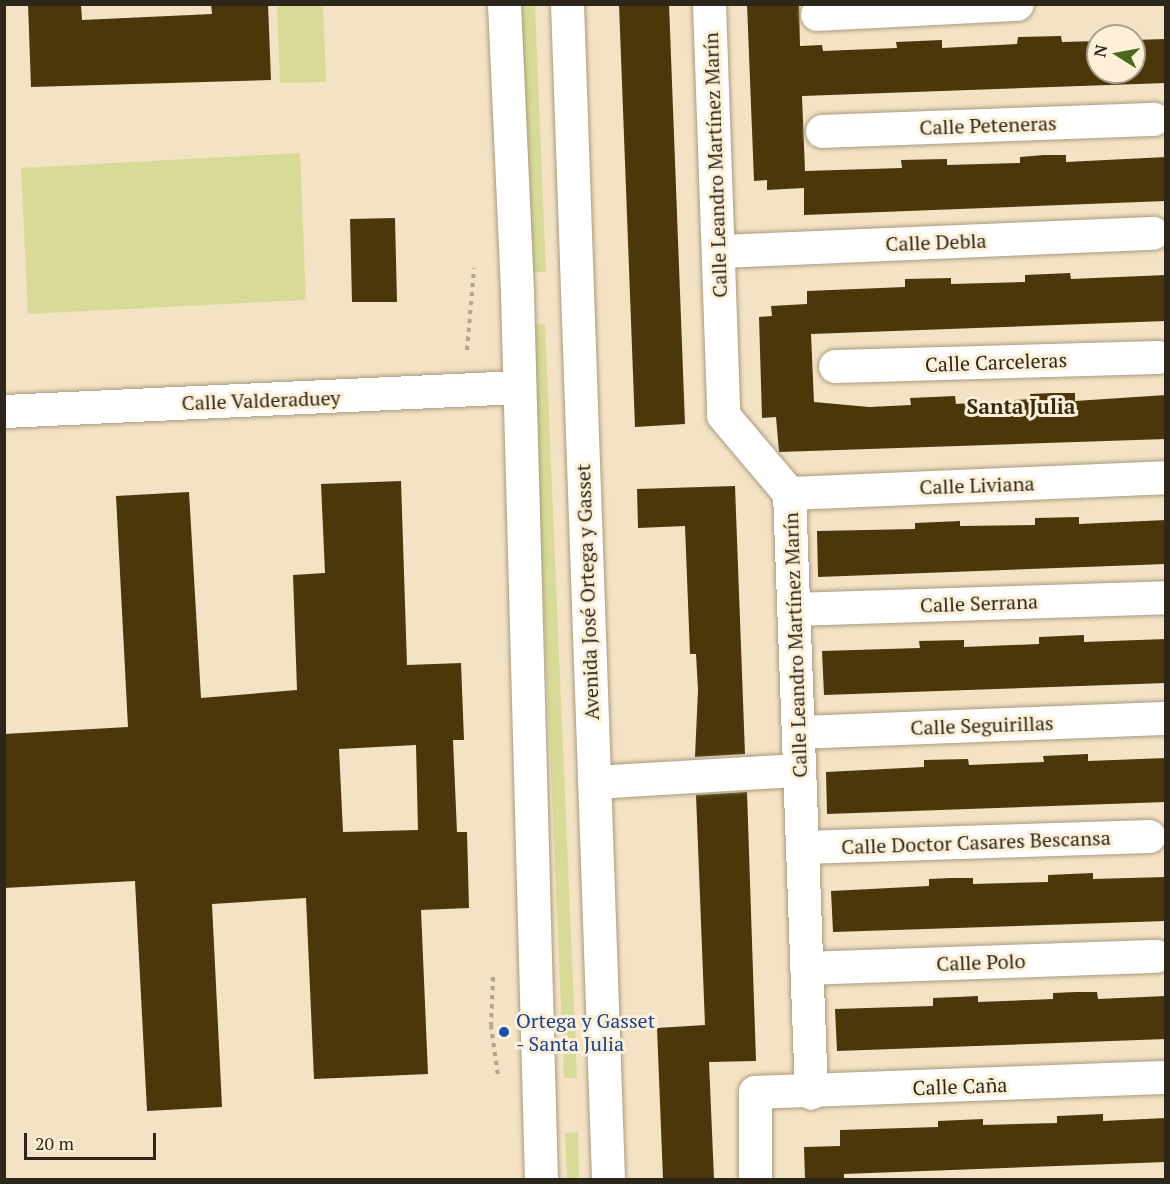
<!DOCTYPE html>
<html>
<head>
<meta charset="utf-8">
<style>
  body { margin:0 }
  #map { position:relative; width:1170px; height:1184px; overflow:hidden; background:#f3e3c4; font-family:"PT Serif",serif }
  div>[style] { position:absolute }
  .green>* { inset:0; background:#d7db97 }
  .building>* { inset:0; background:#4b370a }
  .path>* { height:4px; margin-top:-2px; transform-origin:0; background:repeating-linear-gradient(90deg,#b2a58c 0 4.5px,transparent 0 9px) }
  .roads { filter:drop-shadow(0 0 2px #a99a7d) drop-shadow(0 0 2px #a99a7d) }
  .street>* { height:33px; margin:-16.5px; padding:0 16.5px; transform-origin:16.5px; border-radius:16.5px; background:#fff }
  .secondary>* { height:33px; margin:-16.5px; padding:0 16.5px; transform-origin:16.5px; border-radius:16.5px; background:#fff }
  .dots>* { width:16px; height:16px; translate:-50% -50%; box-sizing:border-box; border:3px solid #fdf0d7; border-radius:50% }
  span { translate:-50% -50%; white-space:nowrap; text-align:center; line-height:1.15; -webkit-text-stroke:6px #fdf0d7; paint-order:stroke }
  .street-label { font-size:20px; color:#2d271b }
  .transit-label { font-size:20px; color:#164399 }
  .left { translate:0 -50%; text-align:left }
  .neighbourhood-label { font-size:21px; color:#372a10; font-weight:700 }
  .frame { position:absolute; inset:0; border:6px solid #2d271b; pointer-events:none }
  .north { position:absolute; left:1086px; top:24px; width:60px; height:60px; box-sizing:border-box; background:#fdf0d7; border:2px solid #aaa08c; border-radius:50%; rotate:281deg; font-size:16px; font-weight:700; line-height:24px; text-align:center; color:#2d271b }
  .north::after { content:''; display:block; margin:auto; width:21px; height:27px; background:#48681d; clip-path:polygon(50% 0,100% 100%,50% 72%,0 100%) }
  .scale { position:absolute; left:24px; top:1133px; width:132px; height:27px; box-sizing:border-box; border:3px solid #2d271b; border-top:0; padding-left:8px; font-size:18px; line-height:21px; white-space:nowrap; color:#2d271b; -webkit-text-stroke:4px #fdf0d7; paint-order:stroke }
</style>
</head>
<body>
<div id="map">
  <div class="green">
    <div style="clip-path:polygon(277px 5px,323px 5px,326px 82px,280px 83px)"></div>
    <div style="clip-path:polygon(520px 5px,535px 5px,546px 272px,531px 272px)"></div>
    <div style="clip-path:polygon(300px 153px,306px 300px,28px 314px,21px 168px)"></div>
    <div style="clip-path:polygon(532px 324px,545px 324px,577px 1078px,564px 1078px)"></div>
    <div style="clip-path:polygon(578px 1132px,579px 1179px,567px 1179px,565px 1133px)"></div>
  </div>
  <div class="building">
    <div style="clip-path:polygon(28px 4px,81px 4px,82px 20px,212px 14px,211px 4px,268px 4px,271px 80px,31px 87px)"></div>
    <div style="clip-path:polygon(619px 4px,669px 4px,685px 424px,635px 427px)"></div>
    <div style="clip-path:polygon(747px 4px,799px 4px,800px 46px,822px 45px,823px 51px,897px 48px,896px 42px,942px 40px,942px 48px,1017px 44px,1018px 37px,1061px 36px,1062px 42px,1098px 41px,1098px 72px,1134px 72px,1134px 40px,1166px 39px,1166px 83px,802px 96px,805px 171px,902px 168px,901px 160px,947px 159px,947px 165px,1020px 163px,1020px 157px,1044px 155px,1066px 155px,1066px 162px,1166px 157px,1166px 201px,804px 215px,804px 188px,767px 190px,767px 180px,754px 181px)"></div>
    <div style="clip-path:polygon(395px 218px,397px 302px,352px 302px,350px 219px)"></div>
    <div style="clip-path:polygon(1070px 273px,1071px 279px,1166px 275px,1166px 321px,811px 334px,814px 402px,869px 407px,911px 405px,910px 398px,955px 396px,956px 404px,1031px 399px,1030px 394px,1052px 393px,1075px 393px,1075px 401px,1166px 395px,1166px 439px,779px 452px,776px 417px,762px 418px,759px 317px,772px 316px,771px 306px,807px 304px,807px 291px,905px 287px,905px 279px,951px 278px,951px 284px,1025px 282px,1025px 275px)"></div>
    <div style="clip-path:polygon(evenodd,401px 481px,407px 665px,461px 663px,464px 740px,453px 740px,457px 832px,467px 832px,469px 908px,421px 910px,428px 1074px,314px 1079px,306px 898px,212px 904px,222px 1107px,147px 1111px,135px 881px,4px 888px,4px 734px,128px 727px,116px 496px,189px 492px,201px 698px,297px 690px,293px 575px,325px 573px,321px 484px,401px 481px,416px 745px,418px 830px,343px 832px,339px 749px,416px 745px)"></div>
    <div style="clip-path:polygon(735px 486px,745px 754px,695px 757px,698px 690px,696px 654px,690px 654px,685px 526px,638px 528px,637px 489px)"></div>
    <div style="clip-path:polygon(1079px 517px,1079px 524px,1166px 520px,1166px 564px,818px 577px,817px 531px,915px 529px,915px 523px,960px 521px,960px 526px,1035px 525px,1035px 518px)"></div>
    <div style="clip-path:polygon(1084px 635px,1084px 642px,1166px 639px,1166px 683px,824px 695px,822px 651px,920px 648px,919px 641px,964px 640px,964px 647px,1039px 644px,1039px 637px)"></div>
    <div style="clip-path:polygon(1088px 754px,1088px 761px,1166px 758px,1166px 802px,827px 814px,826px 772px,924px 767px,924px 760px,968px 759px,969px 765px,1044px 762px,1043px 756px)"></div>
    <div style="clip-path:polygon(747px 792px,756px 1061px,709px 1062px,714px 1179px,663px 1179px,657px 1028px,705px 1025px,696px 795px)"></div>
    <div style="clip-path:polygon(1093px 873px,1093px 879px,1166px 877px,1166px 921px,833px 932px,831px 891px,929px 886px,929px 879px,951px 878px,973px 878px,973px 884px,1048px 882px,1048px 875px)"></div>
    <div style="clip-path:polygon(1076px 992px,1097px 992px,1098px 999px,1166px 996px,1166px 1039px,837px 1051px,835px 1009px,933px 1006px,933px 998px,957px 997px,978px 996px,978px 1002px,1053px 999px,1053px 993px)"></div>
    <div style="clip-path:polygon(1103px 1114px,1103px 1121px,1166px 1118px,1166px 1162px,844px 1174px,844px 1179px,805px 1179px,804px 1147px,840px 1146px,840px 1130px,938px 1127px,938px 1121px,983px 1119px,983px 1125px,1057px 1123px,1057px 1116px)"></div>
  </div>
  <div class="path">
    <div style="left:467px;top:350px;width:82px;rotate:-85.1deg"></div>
    <div style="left:493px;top:977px;width:48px;rotate:92.4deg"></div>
    <div style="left:491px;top:1025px;width:51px;rotate:82.2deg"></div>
  </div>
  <div class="roads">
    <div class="street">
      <div style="left:709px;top:4px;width:411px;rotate:88deg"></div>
      <div style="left:723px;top:415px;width:102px;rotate:49.8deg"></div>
      <div style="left:789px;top:493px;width:600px;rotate:87.9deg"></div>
      <div style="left:817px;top:14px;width:200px;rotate:-2.9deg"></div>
      <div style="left:822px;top:131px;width:332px;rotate:-2.1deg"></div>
      <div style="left:719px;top:251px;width:434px;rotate:-2.4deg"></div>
      <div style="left:835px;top:366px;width:323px;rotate:-1.6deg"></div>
      <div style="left:4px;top:411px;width:515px;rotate:-2.67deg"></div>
      <div style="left:789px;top:493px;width:377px;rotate:-2.4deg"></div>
      <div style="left:793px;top:609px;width:373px;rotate:-1.8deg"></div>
      <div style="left:798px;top:732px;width:368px;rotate:-2.2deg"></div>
      <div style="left:594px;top:782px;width:205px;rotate:-3.4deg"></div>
      <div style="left:802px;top:847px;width:347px;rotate:-1.8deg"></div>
      <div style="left:806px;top:968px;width:350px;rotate:-2deg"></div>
      <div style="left:755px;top:1180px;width:88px;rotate:-90deg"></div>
      <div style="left:755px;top:1092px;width:411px;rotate:-2.1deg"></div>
    </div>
    <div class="secondary">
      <div style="left:504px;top:4px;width:290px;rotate:87.4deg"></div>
      <div style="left:517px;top:294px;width:886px;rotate:88.45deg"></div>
      <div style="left:567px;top:4px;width:1177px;rotate:88deg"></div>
    </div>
  </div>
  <div class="dots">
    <div style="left:504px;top:1032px;background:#1a4fb4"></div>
  </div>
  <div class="street-label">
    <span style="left:988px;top:125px;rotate:-2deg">Calle Peteneras</span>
    <span style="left:715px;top:165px;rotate:-92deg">Calle Leandro Martínez Marín</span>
    <span style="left:936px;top:242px;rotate:-2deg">Calle Debla</span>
    <span style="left:996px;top:362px;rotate:-2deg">Calle Carceleras</span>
    <span style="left:261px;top:400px;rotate:-2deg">Calle Valderaduey</span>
    <span style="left:977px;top:485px;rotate:-2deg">Calle Liviana</span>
    <span style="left:587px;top:592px;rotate:-92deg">Avenida José Ortega y Gasset</span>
    <span style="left:979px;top:603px;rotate:-2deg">Calle Serrana</span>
    <span style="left:795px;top:645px;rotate:-92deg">Calle Leandro Martínez Marín</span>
    <span style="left:982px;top:725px;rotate:-2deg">Calle Seguirillas</span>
    <span style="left:976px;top:842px;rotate:-2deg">Calle Doctor Casares Bescansa</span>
    <span style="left:981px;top:962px;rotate:-2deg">Calle Polo</span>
    <span style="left:960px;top:1086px;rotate:-2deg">Calle Caña</span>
  </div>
  <div class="transit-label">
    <span class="left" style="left:516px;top:1032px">Ortega y Gasset<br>- Santa Julia</span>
  </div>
  <div class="neighbourhood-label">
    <span style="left:1021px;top:406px">Santa Julia</span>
  </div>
  <div class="frame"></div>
  <div class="north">N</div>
  <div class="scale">20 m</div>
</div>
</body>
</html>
